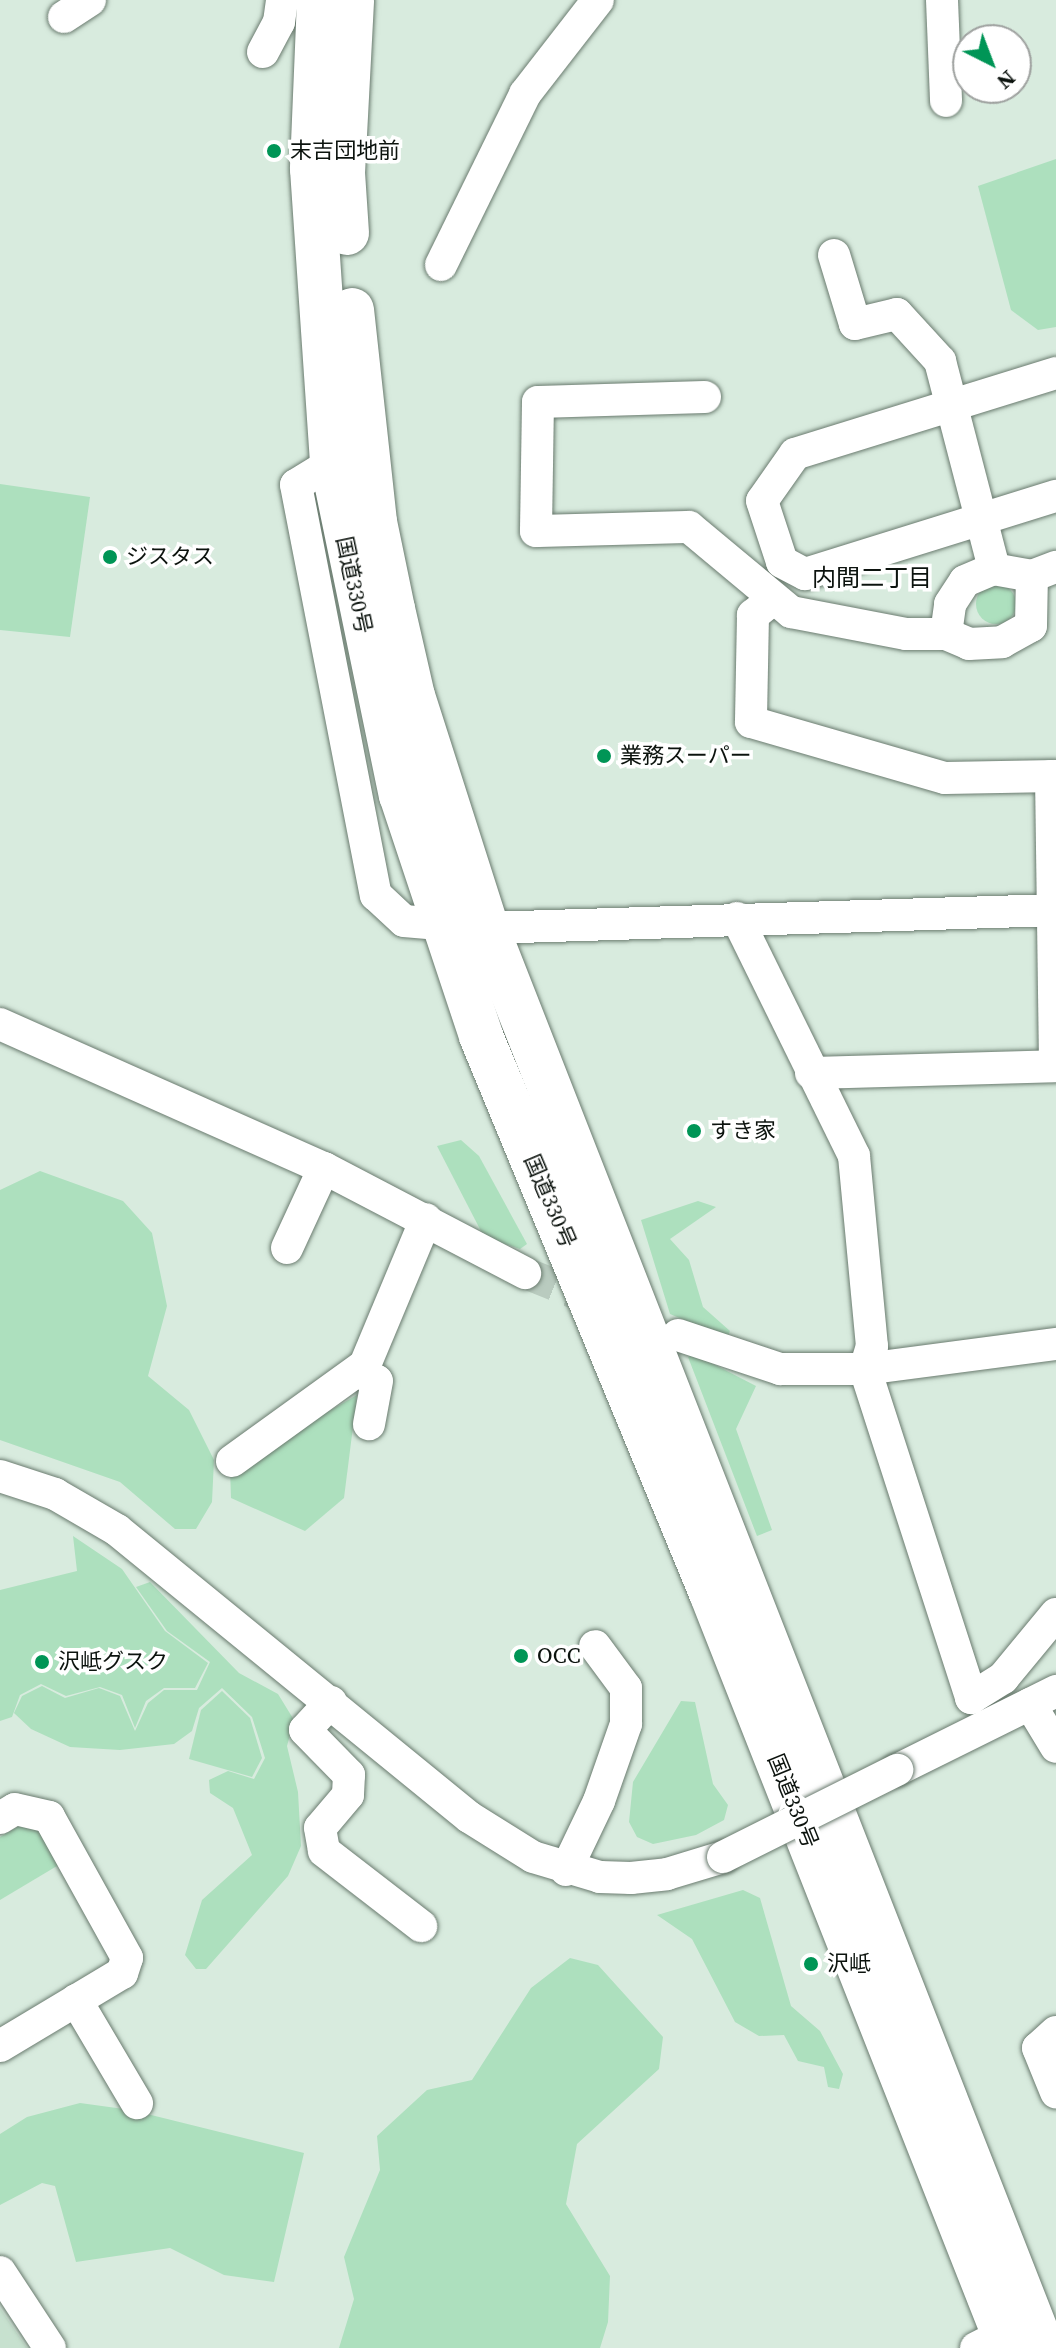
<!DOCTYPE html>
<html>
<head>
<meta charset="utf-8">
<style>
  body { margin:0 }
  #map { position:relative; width:1056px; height:2348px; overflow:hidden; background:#d8ebde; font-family:"Source Serif 4","Noto Sans JP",serif }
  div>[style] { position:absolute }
  .built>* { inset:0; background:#c7e1cf }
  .green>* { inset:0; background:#ade0be }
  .round { border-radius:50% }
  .minor-tunnel>* { height:32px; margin-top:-16px; transform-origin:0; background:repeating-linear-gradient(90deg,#b9cbbf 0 32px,transparent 0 48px) }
  .roads { filter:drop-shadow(0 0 2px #6a7b6f) drop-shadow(0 0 2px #6a7b6f) }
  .minor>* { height:32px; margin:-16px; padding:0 16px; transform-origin:16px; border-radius:16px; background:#fff }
  .highway>* { height:44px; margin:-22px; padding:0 22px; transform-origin:22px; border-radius:22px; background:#fff }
  .bridges { filter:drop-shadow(0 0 2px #6a7b6f) drop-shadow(0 0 2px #6a7b6f) }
  .minor-bridge>* { height:32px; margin:-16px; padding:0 16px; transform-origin:16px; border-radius:16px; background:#fff }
  .dots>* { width:22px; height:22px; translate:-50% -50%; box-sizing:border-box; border:4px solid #fff; border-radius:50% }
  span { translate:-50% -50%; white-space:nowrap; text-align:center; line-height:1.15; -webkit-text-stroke:7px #fff; paint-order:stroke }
  .poi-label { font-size:22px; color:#0c130e }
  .left { translate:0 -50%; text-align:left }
  .street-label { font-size:22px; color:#0c130e }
  .neighbourhood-label { font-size:24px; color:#0c130e }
  .north { position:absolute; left:952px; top:24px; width:80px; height:80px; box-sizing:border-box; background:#fff; border:2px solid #9ea19f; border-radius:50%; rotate:138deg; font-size:22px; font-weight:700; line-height:32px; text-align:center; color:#0c130e }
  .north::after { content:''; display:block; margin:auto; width:28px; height:36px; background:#009556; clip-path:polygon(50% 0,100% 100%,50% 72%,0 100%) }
</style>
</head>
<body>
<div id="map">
  <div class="built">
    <div style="clip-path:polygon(0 2308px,27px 2348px,0 2348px)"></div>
  </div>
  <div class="green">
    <div style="clip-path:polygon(1056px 159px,1056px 327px,1038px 330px,1011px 310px,978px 186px)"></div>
    <div style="clip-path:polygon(0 484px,90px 497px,70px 637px,0 630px)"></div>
    <div class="round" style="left:976px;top:584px;width:40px;height:40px"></div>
    <div style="clip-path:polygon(461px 1140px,479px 1156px,527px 1244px,520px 1249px,484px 1237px,437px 1146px)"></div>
    <div style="clip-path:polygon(40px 1171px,123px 1201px,152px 1233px,167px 1306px,148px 1376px,189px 1410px,214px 1460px,212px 1502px,196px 1529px,175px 1529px,120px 1482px,0 1440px,0 1190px)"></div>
    <div style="clip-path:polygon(698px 1201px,716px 1207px,670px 1239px,689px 1260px,703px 1307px,730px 1331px,727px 1338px,670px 1314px,641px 1220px)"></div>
    <div style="clip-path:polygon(694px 1354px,756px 1386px,736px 1429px,772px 1530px,757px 1536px,688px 1357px)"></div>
    <div style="clip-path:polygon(357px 1395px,344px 1498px,305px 1531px,231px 1498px,230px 1468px)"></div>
    <div style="clip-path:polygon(73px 1536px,122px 1569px,165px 1631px,208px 1663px,195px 1688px,164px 1688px,146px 1701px,135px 1728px,122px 1695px,100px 1687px,66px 1696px,41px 1684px,20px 1695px,12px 1717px,0 1721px,0 1590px,77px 1571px)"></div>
    <div style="clip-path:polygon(150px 1582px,239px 1673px,278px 1694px,294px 1720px,287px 1746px,298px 1792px,301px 1846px,288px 1876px,206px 1969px,196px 1969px,185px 1955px,202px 1900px,252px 1855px,233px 1808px,210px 1793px,209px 1780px,228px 1771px,254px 1779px,265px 1758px,252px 1717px,222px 1688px,199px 1708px,192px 1731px,174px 1744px,120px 1750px,70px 1747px,31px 1729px,14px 1713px,22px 1696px,42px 1686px,65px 1698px,99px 1688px,120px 1696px,135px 1731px,148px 1703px,164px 1690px,197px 1690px,210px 1662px,167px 1631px,136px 1587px)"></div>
    <div style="clip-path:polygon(222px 1691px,250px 1718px,262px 1758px,252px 1777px,189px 1759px,201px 1710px)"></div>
    <div style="clip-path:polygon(681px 1701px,695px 1702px,713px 1784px,728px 1805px,724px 1820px,696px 1835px,653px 1844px,637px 1837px,629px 1822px,633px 1782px)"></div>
    <div style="clip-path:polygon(26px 1822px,43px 1831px,62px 1863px,0 1900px,0 1837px)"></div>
    <div style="clip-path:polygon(743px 1890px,760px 1898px,791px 2006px,820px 2031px,843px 2074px,839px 2089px,828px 2087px,824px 2067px,798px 2061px,784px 2035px,759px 2036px,735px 2022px,692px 1939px,657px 1915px)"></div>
    <div style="clip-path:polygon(570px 1958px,598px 1965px,663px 2037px,659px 2069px,577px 2144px,566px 2204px,610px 2276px,608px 2322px,600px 2348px,339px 2348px,354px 2299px,344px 2257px,380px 2170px,377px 2136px,427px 2090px,472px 2080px,531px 1988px)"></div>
    <div style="clip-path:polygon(80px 2103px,131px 2110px,304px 2153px,274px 2282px,224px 2275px,170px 2248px,76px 2262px,55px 2186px,42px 2183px,0 2205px,0 2134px,27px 2117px)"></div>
  </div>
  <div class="minor-tunnel">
    <div style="left:525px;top:1273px;width:81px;rotate:21.8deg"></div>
  </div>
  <div class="roads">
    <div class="minor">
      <div style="left:942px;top:0;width:101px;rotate:87.7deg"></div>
      <div style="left:64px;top:17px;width:31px;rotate:-33deg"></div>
      <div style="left:263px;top:52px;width:34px;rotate:-62deg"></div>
      <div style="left:279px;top:22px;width:22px;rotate:-82deg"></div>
      <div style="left:834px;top:255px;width:72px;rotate:73.1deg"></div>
      <div style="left:855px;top:324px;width:43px;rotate:-13.4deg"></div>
      <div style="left:897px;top:314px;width:64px;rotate:47.5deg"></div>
      <div style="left:940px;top:361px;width:215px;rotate:75.4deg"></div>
      <div style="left:441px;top:265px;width:191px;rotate:-63.8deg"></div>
      <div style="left:525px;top:94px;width:119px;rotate:-52.2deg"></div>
      <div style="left:1056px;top:373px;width:273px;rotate:162.8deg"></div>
      <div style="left:795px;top:454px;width:57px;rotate:125.1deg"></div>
      <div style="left:762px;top:501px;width:64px;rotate:71.8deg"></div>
      <div style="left:782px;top:562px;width:26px;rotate:28deg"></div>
      <div style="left:805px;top:574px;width:263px;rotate:-17.3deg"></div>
      <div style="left:705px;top:397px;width:167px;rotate:178.3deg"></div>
      <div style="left:538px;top:402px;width:129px;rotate:90.9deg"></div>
      <div style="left:536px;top:531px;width:153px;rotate:-1.5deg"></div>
      <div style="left:689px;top:527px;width:133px;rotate:39.8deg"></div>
      <div style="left:791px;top:612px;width:117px;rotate:10.8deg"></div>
      <div style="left:906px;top:634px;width:40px"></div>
      <div style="left:946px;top:634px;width:25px;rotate:23deg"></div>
      <div style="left:969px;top:644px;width:33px;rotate:-3deg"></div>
      <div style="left:1002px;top:642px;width:33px;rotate:-29deg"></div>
      <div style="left:1031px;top:626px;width:50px;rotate:-88.9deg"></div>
      <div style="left:332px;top:463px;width:42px;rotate:148.6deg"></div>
      <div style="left:296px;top:485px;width:418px;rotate:79deg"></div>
      <div style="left:376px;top:895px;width:38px;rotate:43deg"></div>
      <div style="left:404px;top:921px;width:83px;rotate:4.8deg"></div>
      <div style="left:487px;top:928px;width:569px;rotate:-1.81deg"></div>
      <div style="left:773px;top:599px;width:26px;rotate:141deg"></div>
      <div style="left:753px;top:615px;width:107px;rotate:91.1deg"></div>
      <div style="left:751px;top:722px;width:202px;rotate:16.1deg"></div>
      <div style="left:945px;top:778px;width:111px;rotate:-1deg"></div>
      <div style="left:946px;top:634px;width:30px;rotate:-82deg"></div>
      <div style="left:950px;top:604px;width:27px;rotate:-57deg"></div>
      <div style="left:965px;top:581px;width:30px;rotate:-23deg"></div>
      <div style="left:993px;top:569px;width:40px;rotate:10deg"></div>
      <div style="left:1032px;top:576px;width:26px;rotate:-21deg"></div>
      <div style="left:1051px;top:776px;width:290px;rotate:89.2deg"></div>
      <div style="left:737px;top:918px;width:265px;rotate:63.8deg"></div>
      <div style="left:854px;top:1156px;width:191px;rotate:84.6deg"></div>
      <div style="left:872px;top:1346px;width:24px;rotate:107deg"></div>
      <div style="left:865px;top:1369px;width:346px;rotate:72.1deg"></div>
      <div style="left:971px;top:1698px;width:38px;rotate:-32deg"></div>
      <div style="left:1003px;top:1678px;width:83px;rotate:-50.4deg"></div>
      <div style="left:0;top:1024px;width:355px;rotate:24deg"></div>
      <div style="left:324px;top:1168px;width:227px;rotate:27.6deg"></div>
      <div style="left:811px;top:1073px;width:245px;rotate:-1.6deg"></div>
      <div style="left:287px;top:1248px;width:88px;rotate:-65.2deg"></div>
      <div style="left:678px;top:1335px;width:108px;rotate:18.4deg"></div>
      <div style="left:780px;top:1369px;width:85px"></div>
      <div style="left:865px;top:1369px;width:193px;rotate:-7.5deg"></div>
      <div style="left:358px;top:1371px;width:21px;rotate:28deg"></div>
      <div style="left:377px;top:1381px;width:44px;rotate:100.5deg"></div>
      <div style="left:232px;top:1461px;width:164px;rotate:-35.8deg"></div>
      <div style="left:365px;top:1365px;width:158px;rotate:-67.3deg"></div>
      <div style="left:0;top:1476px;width:58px;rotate:18.1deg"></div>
      <div style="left:55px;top:1494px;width:72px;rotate:30.1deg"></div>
      <div style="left:117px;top:1530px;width:454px;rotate:39.2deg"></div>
      <div style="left:469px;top:1817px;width:75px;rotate:32deg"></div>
      <div style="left:533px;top:1857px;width:70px;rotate:16.6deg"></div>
      <div style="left:600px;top:1877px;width:31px;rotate:2deg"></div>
      <div style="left:631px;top:1878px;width:36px;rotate:-6deg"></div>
      <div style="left:667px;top:1874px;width:59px;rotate:-16.9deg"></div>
      <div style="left:331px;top:1702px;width:38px;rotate:133deg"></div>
      <div style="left:305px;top:1730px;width:63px;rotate:45.6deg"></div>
      <div style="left:349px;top:1775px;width:20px;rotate:93deg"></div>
      <div style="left:348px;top:1795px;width:43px;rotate:130.3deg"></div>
      <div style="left:320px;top:1828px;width:23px;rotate:80deg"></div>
      <div style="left:324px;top:1851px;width:123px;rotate:37.7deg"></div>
      <div style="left:1030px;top:1704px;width:50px;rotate:58.8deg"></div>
      <div style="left:897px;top:1770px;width:178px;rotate:-26.4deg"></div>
      <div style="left:0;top:1818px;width:17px;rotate:-31deg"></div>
      <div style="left:15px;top:1809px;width:35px;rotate:13deg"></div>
      <div style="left:49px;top:1817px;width:161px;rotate:61deg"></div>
      <div style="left:127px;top:1958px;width:16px;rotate:108deg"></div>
      <div style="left:122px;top:1973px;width:142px;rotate:149.1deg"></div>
      <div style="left:566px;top:1870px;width:76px;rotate:-64.4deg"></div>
      <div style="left:599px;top:1801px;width:82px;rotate:-70.7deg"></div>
      <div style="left:626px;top:1724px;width:36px;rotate:-90deg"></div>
      <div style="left:626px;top:1688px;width:52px;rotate:-126.4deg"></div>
      <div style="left:76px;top:2000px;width:120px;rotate:59.4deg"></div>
      <div style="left:1056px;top:2032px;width:24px;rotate:138deg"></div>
      <div style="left:1038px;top:2048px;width:48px;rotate:67.8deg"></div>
      <div style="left:0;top:2272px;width:91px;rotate:56.7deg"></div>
      <div style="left:976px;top:2348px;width:31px;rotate:-27deg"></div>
    </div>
    <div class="highway">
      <div style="left:319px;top:0;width:169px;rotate:92.4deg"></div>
      <div style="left:312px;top:169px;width:295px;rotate:86.1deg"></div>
      <div style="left:332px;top:463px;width:339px;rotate:78.3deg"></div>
      <div style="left:401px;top:795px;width:254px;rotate:71.6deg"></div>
      <div style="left:481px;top:1036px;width:603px;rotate:67.56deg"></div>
      <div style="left:711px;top:1593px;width:812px;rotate:68.46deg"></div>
      <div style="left:347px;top:233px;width:60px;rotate:-93.8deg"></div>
      <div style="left:343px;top:173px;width:173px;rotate:-87deg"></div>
      <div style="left:352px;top:310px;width:213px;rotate:83.8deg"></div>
      <div style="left:375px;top:522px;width:89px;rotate:78.3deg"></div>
      <div style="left:393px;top:609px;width:89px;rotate:77.1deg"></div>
      <div style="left:413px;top:696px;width:244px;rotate:72.3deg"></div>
      <div style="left:487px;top:928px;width:1525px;rotate:68.62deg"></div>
    </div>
  </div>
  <div class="bridges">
    <div class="minor-bridge">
      <div style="left:723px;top:1857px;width:195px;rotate:-26.6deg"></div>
    </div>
  </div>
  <div class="dots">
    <div style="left:274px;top:151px;background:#009556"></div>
    <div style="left:110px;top:557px;background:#009556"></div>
    <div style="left:604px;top:756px;background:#009556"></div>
    <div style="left:694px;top:1131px;background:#009556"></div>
    <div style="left:521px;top:1656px;background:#009556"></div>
    <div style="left:42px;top:1662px;background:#009556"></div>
    <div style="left:811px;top:1964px;background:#009556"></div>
  </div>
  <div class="poi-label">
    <span class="left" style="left:290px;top:151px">末吉団地前</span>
    <span class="left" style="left:126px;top:557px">ジスタス</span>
    <span class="left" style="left:620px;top:756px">業務スーパー</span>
    <span class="left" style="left:710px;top:1131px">すき家</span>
    <span class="left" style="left:537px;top:1656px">OCC</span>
    <span class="left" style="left:58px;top:1662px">沢岻グスク</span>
    <span class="left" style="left:827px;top:1964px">沢岻</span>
  </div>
  <div class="street-label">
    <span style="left:354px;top:585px;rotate:78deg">国道330号</span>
    <span style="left:550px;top:1201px;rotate:67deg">国道330号</span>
    <span style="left:793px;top:1801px;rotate:68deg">国道330号</span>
  </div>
  <div class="neighbourhood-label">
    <span style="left:872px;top:578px">内間二丁目</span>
  </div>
  <div class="north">N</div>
</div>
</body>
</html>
